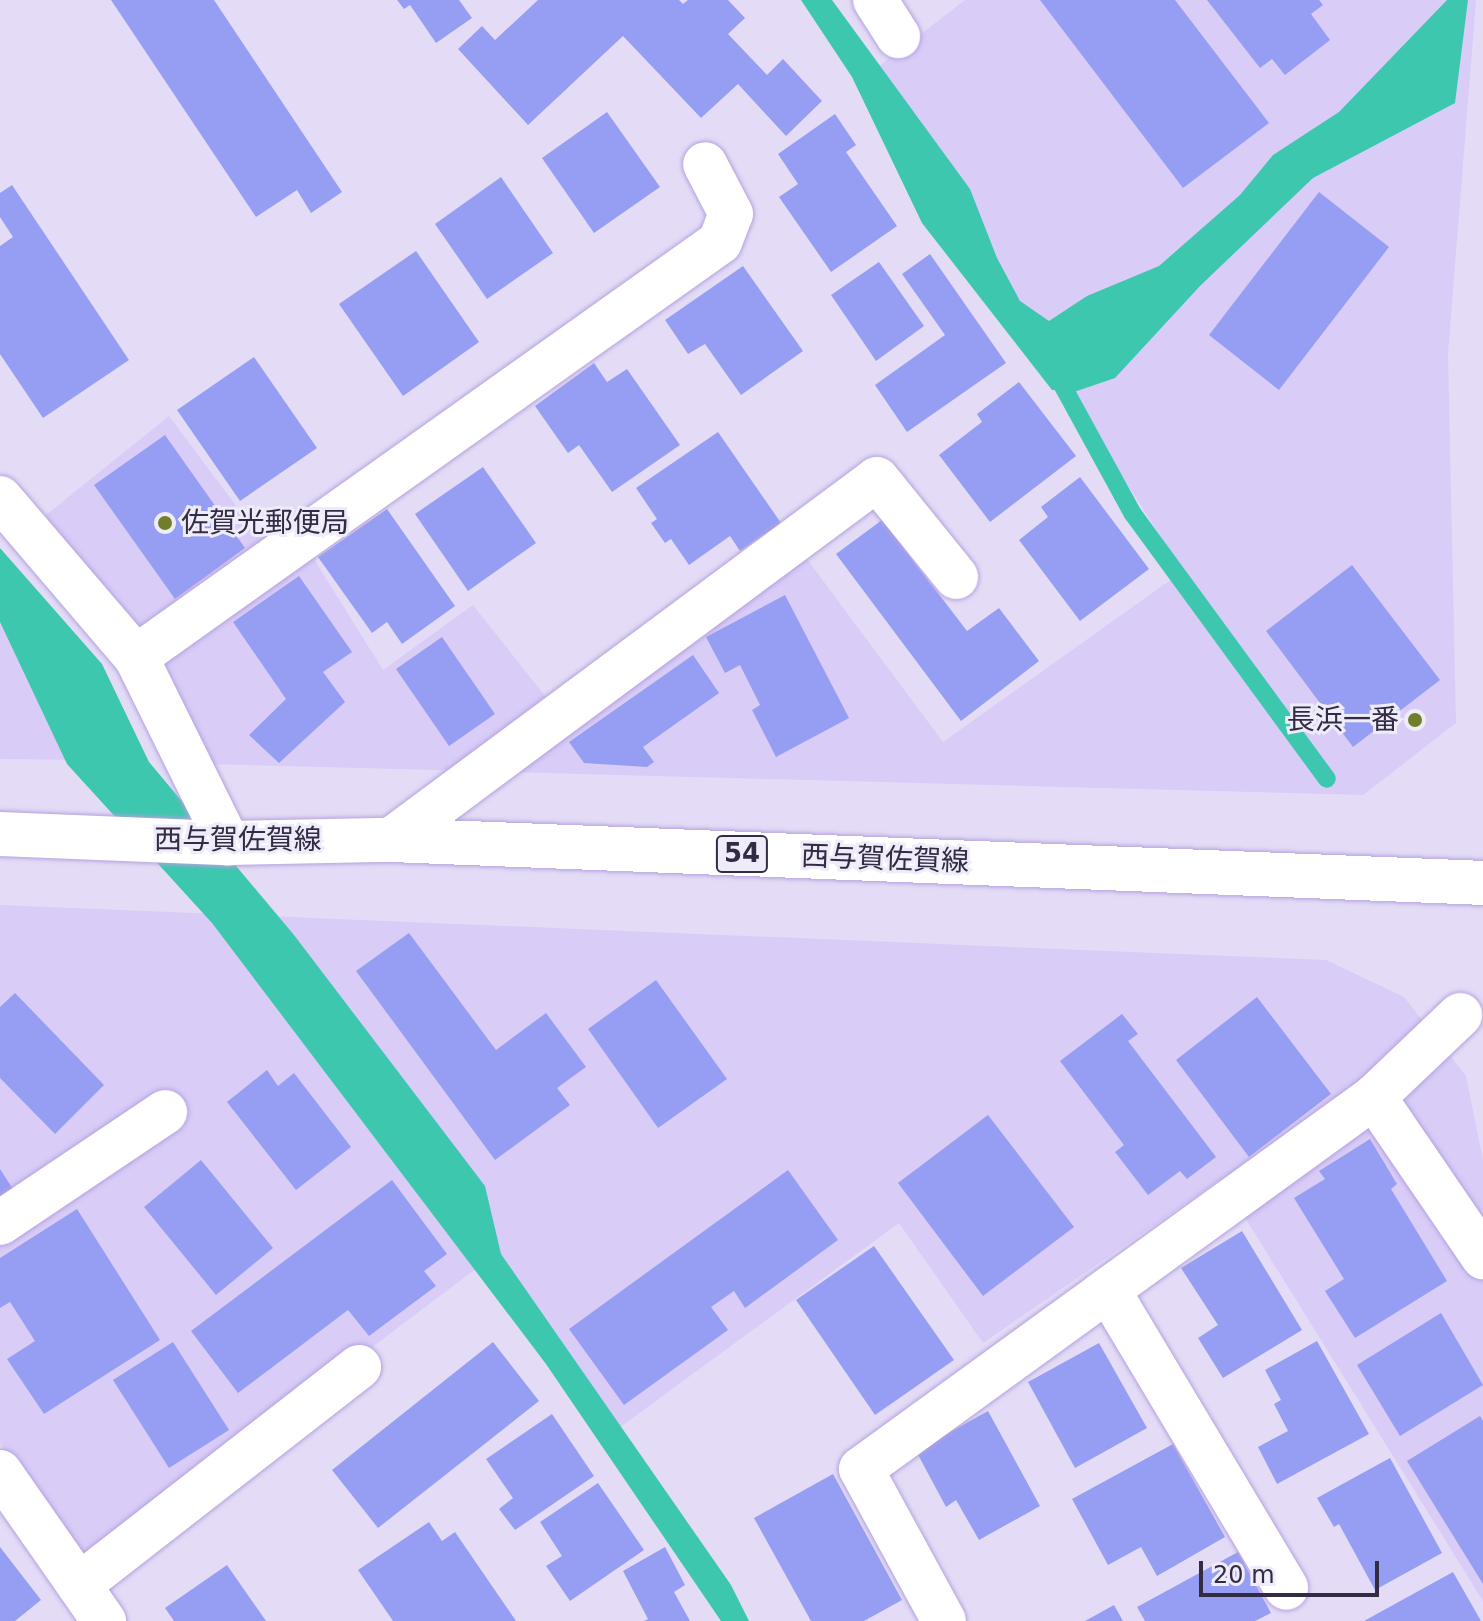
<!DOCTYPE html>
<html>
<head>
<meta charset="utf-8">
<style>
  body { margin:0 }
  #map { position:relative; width:1483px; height:1621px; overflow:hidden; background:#e4dcf6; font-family:"DejaVu Sans","Noto Sans JP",sans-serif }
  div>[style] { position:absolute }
  .built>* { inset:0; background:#d9ccf7 }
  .water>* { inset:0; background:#3ec7af }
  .stream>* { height:18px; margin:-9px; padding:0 9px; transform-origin:9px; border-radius:9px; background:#3ec7af }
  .building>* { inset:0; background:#959ef2 }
  .roads { filter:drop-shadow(0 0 2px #b5a2e0) drop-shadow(0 0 2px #b5a2e0) }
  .minor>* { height:44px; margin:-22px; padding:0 22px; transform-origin:22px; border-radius:22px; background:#fff }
  .major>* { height:44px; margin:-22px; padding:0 22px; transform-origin:22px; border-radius:22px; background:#fff }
  .dots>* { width:22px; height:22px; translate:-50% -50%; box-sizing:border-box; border:4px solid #efecf9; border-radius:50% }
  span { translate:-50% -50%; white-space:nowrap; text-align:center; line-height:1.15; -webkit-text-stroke:6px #efecf9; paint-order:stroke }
  .shield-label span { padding:2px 6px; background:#efecf9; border:2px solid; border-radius:6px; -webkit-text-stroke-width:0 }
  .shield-label { font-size:26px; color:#332b44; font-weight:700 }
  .poi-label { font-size:28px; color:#332b44 }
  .left { translate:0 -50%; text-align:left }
  .right { translate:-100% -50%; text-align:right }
  .street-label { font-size:28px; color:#332b44 }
  .scale { position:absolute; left:1199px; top:1561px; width:180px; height:36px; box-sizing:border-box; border:4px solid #332b44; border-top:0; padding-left:10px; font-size:24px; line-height:28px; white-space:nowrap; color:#332b44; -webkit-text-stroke:6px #efecf9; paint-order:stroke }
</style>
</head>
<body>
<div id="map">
  <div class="built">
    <div style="clip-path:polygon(965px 0,1476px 0,1448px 354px,1456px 723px,1363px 795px,208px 764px,36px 523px,169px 416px,260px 538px,286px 514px,383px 670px,473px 605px,565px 721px,798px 547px,943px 742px,1183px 571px,865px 77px)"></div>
    <div style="clip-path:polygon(0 586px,85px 760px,0 759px)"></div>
    <div style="clip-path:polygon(0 905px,1326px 960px,1404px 997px,1466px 1076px,1483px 1160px,1483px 1601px,1221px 1179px,983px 1343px,899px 1223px,608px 1436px,485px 1262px,84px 1564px,0 1443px)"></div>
  </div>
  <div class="water">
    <div style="clip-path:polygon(801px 0,832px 0,970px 189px,997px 258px,1020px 301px,1049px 321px,1087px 296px,1159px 266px,1240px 195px,1273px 155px,1339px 112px,1447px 0,1468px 0,1455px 103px,1313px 178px,1200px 286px,1115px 378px,1077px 391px,1052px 390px,922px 223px,852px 77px)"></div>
    <div style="clip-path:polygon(0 548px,102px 664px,149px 762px,294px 935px,485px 1186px,501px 1254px,731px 1585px,749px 1621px,721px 1621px,546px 1364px,212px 923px,67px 764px,0 622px)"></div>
  </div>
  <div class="stream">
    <div style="left:1054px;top:370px;width:164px;rotate:61.3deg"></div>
    <div style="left:1133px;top:514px;width:328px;rotate:53.8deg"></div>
  </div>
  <div class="building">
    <div style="clip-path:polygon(111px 0,214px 0,342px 192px,311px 213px,297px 190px,256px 217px)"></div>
    <div style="clip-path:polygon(397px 0,459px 0,472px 18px,436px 43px,410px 5px,404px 9px)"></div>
    <div style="clip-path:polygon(538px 0,679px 0,683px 4px,688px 0,728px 0,745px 18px,728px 34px,767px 75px,783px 59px,822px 101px,786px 136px,738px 84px,701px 118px,623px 36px,528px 125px,458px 49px,482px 26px,495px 40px)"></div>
    <div style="clip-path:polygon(1040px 0,1175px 0,1269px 123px,1183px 188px)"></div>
    <div style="clip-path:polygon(1207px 0,1319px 0,1323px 5px,1311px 14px,1330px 40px,1285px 75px,1272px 59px,1260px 68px)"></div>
    <div style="clip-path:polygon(607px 112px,660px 187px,594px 233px,542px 158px)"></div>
    <div style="clip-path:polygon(835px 114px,856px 145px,846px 152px,897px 226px,831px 272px,779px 197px,798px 184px,778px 154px)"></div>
    <div style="clip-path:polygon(501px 177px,553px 253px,487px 299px,435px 224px)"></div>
    <div style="clip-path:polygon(12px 185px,129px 360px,43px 418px,0 354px,0 246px,13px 237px,0 217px,0 193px)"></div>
    <div style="clip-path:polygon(1319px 192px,1389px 247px,1279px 390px,1209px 335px)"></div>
    <div style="clip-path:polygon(416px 251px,479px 342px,403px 396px,339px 304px)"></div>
    <div style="clip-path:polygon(930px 254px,1006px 363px,907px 432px,875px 385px,945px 335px,902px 274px)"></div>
    <div style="clip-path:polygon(879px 262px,924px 326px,876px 361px,831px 295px)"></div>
    <div style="clip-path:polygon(743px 266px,803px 351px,741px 395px,705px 344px,688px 354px,665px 320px)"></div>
    <div style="clip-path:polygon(254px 357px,317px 448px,240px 501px,177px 410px)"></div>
    <div style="clip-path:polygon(594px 363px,607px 382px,627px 369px,680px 445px,612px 492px,579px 445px,568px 453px,535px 406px)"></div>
    <div style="clip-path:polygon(1019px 382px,1076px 456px,990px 522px,939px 455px,982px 422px,977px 414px)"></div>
    <div style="clip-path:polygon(718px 432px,781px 523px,740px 551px,730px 536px,689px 565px,671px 539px,665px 543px,651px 523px,657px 519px,636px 488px)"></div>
    <div style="clip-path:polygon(165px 435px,245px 548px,175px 599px,94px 485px)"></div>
    <div style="clip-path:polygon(483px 467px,536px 543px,468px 591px,415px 514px)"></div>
    <div style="clip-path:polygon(1080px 477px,1149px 569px,1080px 621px,1019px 540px,1048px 517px,1041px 507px)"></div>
    <div style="clip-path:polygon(387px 509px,455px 606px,402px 644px,387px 622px,372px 633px,318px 557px)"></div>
    <div style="clip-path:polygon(882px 520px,967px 631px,999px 608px,1039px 661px,961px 721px,836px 554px)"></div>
    <div style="clip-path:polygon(1352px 565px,1440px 680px,1353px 747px,1266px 631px)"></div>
    <div style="clip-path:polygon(299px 576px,352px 652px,323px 672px,345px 702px,279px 763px,249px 735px,286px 699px,233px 622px)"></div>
    <div style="clip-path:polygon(785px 595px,849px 718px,776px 757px,752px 710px,760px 705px,740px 665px,725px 673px,706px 637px)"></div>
    <div style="clip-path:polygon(442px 637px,495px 714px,449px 746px,396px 669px)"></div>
    <div style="clip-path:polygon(693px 655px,719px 693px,643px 747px,654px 762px,647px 767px,584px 763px,569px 742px)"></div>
    <div style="clip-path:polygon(409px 933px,496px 1050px,546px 1013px,586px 1067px,557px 1088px,570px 1105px,495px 1160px,356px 971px)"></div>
    <div style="clip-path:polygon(656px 980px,727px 1079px,658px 1128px,588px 1029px)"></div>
    <div style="clip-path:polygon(15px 993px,104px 1085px,55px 1134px,0 1078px,0 1007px)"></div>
    <div style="clip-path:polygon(1257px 997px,1331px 1094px,1249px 1157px,1176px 1060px)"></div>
    <div style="clip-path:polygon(1122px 1014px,1138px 1034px,1128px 1041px,1216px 1157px,1187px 1179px,1180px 1171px,1148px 1195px,1115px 1152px,1124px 1145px,1060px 1061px)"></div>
    <div style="clip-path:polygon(267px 1070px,278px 1086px,294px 1073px,351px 1147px,296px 1190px,227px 1102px)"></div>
    <div style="clip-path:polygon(988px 1115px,1074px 1227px,983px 1296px,898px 1183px)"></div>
    <div style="clip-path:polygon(1370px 1139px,1397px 1184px,1391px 1189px,1447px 1281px,1355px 1338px,1325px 1291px,1344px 1279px,1294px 1198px,1325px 1179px,1319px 1171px)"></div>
    <div style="clip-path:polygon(201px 1160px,273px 1248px,216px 1295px,144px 1207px)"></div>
    <div style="clip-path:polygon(0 1169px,13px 1189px,0 1197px)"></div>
    <div style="clip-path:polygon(788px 1170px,838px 1240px,745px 1308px,734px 1291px,711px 1307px,728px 1330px,624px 1405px,569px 1329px)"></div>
    <div style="clip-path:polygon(392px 1180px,447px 1254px,424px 1271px,436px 1286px,369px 1336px,348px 1310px,238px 1393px,191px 1331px)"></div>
    <div style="clip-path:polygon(77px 1209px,160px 1340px,44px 1414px,7px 1359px,35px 1341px,10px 1302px,0 1308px,0 1258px)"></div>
    <div style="clip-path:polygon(1242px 1231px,1302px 1330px,1223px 1378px,1198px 1338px,1218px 1325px,1181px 1268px)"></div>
    <div style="clip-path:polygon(874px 1246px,954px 1360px,875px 1415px,796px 1300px)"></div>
    <div style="clip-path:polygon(1441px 1313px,1483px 1385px,1400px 1436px,1357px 1365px)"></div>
    <div style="clip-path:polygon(1317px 1341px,1369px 1434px,1277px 1484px,1258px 1447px,1288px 1431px,1274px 1404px,1281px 1400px,1265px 1370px)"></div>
    <div style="clip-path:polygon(173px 1342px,229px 1430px,169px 1468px,113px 1380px)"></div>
    <div style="clip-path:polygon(493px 1342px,539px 1401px,378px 1528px,332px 1470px)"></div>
    <div style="clip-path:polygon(1099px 1343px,1147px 1428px,1075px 1468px,1028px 1382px)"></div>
    <div style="clip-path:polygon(988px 1411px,1040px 1506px,979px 1540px,956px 1500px,946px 1507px,916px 1451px)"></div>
    <div style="clip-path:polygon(552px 1414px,594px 1476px,515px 1530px,499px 1509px,513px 1498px,486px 1459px)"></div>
    <div style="clip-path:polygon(1480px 1416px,1483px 1421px,1483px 1584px,1407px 1461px)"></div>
    <div style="clip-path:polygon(1173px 1444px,1225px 1537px,1157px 1576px,1141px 1547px,1108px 1565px,1072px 1499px)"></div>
    <div style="clip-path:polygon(1390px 1458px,1442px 1553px,1375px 1590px,1339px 1524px,1334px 1527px,1317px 1498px)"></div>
    <div style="clip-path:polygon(833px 1474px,902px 1600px,864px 1621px,811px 1621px,754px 1518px)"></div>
    <div style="clip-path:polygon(598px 1483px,644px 1550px,570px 1601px,546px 1566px,562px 1556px,540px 1522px)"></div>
    <div style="clip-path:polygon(429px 1522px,442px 1541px,455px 1532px,516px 1621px,393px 1621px,358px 1570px)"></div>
    <div style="clip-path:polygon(0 1547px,41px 1600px,15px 1621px,0 1621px)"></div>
    <div style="clip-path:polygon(665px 1547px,685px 1585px,674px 1592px,690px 1621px,644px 1621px,648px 1619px,623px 1571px)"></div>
    <div style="clip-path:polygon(1238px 1552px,1271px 1613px,1255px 1621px,1145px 1621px,1137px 1607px)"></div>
    <div style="clip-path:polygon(227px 1565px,266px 1621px,174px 1621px,165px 1608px)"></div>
    <div style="clip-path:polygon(1453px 1572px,1481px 1621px,1364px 1621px)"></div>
    <div style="clip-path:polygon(1114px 1605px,1123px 1621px,1085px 1621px)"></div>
  </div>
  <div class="roads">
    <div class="minor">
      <div style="left:875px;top:0;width:43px;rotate:57.4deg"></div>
      <div style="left:0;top:498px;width:209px;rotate:49.5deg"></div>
      <div style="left:136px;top:657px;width:208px;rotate:63.7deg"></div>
      <div style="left:136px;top:657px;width:716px;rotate:-35.4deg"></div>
      <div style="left:720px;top:242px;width:30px;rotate:-69deg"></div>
      <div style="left:731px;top:214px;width:56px;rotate:-117.5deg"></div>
      <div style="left:391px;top:840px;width:605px;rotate:-36.6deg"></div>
      <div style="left:877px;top:479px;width:126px;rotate:51.1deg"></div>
      <div style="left:1374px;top:1097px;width:119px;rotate:-43.6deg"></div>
      <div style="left:0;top:1223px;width:199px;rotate:-33.9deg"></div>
      <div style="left:1108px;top:1290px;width:347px;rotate:59.1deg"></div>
      <div style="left:0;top:1472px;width:182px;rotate:55.1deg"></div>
      <div style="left:79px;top:1585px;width:355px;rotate:-37.9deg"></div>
      <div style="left:944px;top:1621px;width:173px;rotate:-118.6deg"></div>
      <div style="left:861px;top:1469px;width:634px;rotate:-35.95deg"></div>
      <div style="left:1374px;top:1097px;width:194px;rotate:55.7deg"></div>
    </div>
    <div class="major">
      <div style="left:0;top:834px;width:228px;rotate:2.3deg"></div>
      <div style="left:228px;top:843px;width:163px;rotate:-1.1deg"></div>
      <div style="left:391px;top:840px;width:1093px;rotate:2.25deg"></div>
    </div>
  </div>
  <div class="dots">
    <div style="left:165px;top:523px;background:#707e2c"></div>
    <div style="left:1415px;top:720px;background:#707e2c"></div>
  </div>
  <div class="shield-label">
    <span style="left:742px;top:854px">54</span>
  </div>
  <div class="poi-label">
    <span class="left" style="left:181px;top:523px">佐賀光郵便局</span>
    <span class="right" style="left:1399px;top:720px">長浜一番</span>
  </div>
  <div class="street-label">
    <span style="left:238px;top:840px">西与賀佐賀線</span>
    <span style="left:885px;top:859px;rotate:2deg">西与賀佐賀線</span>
  </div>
  <div class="scale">20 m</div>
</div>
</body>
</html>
